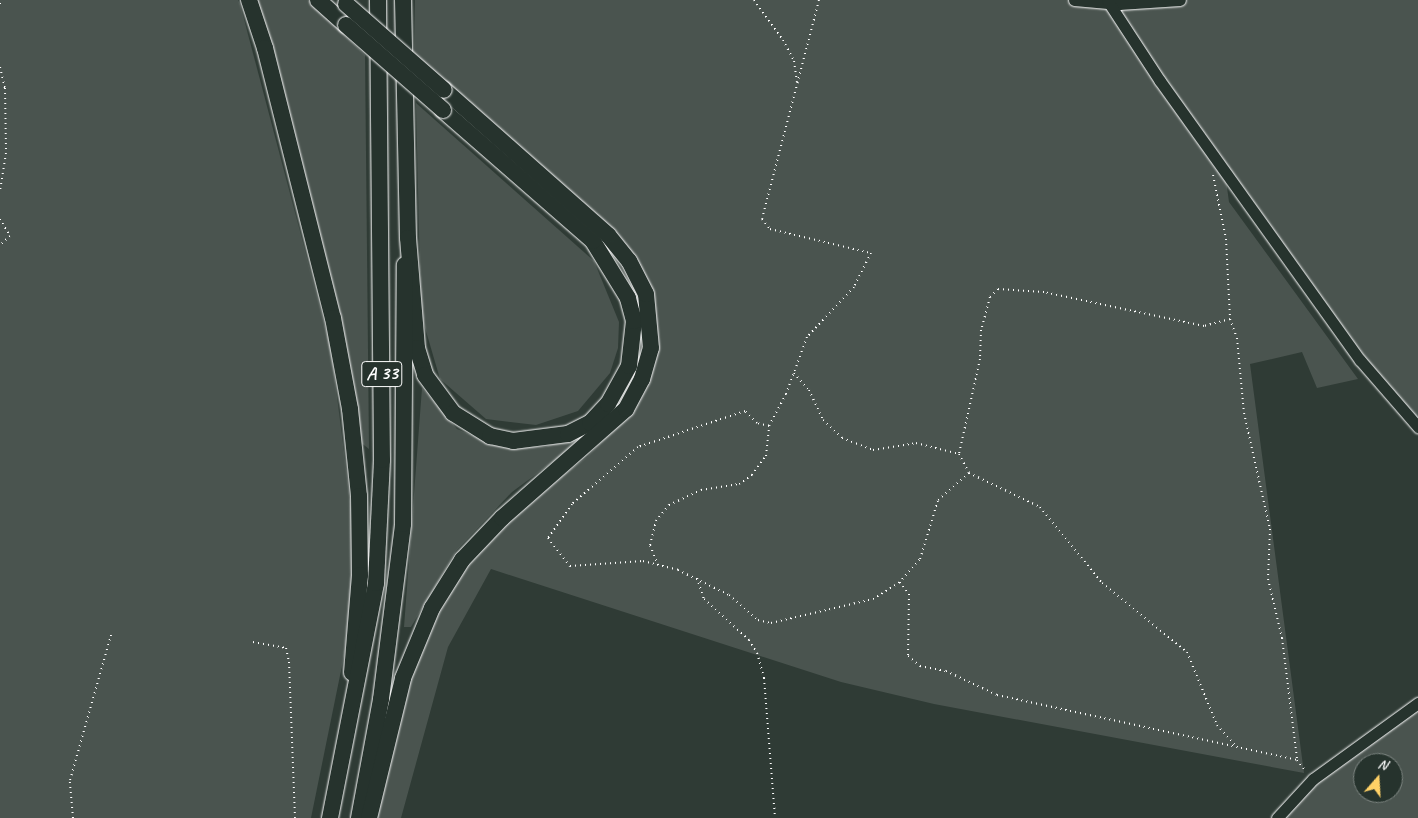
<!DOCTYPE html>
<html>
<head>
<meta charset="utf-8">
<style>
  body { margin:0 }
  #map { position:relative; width:1418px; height:818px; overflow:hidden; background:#2f3b35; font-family:Caveat,sans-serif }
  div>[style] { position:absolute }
  .green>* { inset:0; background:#4a544f }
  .path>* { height:2px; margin-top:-1px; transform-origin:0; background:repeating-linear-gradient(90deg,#fff 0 1px,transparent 0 5px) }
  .roads { filter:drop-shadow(0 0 1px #fff) drop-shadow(0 0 1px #fff) }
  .minor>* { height:11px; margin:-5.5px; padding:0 5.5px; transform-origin:5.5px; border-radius:5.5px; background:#26332d }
  .highway>* { height:16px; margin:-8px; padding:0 8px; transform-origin:8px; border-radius:8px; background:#26332d }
  .bridges { filter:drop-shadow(0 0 1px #fff) drop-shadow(0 0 1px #fff) }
  .highway-bridge>* { height:16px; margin:-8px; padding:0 8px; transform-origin:8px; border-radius:8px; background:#26332d }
  span { translate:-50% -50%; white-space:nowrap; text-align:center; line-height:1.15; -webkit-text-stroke:4px #26332d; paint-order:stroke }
  .shield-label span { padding:1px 4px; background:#26332d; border:1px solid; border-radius:4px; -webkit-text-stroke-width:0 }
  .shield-label { font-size:19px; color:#fff; font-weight:700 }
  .north { position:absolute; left:1353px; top:753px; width:50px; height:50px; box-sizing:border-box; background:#26332d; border:1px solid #7d8581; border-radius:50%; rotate:19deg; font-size:14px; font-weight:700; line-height:20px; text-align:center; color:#fff }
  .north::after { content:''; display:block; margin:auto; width:18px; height:22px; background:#ffd166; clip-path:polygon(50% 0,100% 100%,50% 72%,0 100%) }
</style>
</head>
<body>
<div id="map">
  <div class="green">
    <div style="clip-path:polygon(0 0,238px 0,240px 4px,331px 349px,355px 540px,345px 651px,311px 818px,0 818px)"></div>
    <div style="clip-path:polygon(252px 0,308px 0,365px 55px,369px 449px,360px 442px)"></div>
    <div style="clip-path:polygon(415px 0,1418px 0,1418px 424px,1226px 180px,1229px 202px,1358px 379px,1317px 388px,1302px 352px,1250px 364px,1304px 773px,934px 704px,841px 682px,491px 569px,448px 647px,401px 818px,376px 818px,407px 683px,435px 614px,467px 563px,531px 500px,587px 457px,634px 408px,650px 320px,629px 261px,414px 58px)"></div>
    <div style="clip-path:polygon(416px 103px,594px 261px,619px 322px,618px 348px,610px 373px,578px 411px,536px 425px,486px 419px,440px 379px,421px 314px)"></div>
    <div style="clip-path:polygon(422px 388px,457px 429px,498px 446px,545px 447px,580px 435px,581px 441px,512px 492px,456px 551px,411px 627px,404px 627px)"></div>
    <div style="clip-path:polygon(evenodd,1418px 703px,1418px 818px,1285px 818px,1313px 779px,1418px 703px,1363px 763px,1393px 763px,1393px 793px,1363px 793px,1363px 763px)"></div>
  </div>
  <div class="path">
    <div style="left:754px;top:0;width:49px;rotate:54.1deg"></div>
    <div style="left:783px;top:40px;width:24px;rotate:62deg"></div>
    <div style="left:794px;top:61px;width:21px;rotate:82deg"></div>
    <div style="left:819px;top:0;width:226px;rotate:104.6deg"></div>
    <div style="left:762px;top:219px;width:13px;rotate:51deg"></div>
    <div style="left:770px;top:229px;width:104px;rotate:13.4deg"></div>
    <div style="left:871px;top:253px;width:38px;rotate:117deg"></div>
    <div style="left:854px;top:287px;width:69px;rotate:133.2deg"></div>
    <div style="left:807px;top:337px;width:61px;rotate:110.2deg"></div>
    <div style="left:786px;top:394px;width:36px;rotate:118deg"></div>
    <div style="left:769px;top:426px;width:12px;rotate:-166deg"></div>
    <div style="left:757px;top:423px;width:17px;rotate:-135deg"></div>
    <div style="left:745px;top:411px;width:113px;rotate:161.4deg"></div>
    <div style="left:638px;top:447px;width:87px;rotate:139.2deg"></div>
    <div style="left:572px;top:504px;width:42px;rotate:125.2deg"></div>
    <div style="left:548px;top:538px;width:36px;rotate:52deg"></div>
    <div style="left:570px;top:566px;width:73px;rotate:-3.9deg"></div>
    <div style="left:643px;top:561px;width:36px;rotate:14deg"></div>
    <div style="left:678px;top:570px;width:57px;rotate:26.1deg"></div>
    <div style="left:729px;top:595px;width:38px;rotate:41deg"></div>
    <div style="left:758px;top:620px;width:13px;rotate:13deg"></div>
    <div style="left:771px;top:623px;width:105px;rotate:-13.2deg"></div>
    <div style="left:873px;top:599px;width:31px;rotate:-32deg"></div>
    <div style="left:899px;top:583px;width:32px;rotate:-49deg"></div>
    <div style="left:920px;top:559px;width:62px;rotate:-73deg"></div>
    <div style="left:938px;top:500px;width:41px;rotate:-41.1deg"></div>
    <div style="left:0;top:3px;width:3px;rotate:90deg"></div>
    <div style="left:0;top:67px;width:22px;rotate:77deg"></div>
    <div style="left:5px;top:88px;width:65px;rotate:89.1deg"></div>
    <div style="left:6px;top:153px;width:37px;rotate:99deg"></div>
    <div style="left:1213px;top:175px;width:65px;rotate:78.5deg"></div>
    <div style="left:1226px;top:239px;width:80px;rotate:87.1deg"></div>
    <div style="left:1230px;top:319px;width:27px;rotate:165deg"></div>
    <div style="left:1204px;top:326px;width:164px;rotate:-168deg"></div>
    <div style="left:1044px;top:292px;width:46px;rotate:-176.3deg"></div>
    <div style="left:998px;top:289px;width:11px;rotate:135deg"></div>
    <div style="left:990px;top:297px;width:34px;rotate:105deg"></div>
    <div style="left:981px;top:330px;width:29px;rotate:92deg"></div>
    <div style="left:980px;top:359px;width:97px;rotate:102.5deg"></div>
    <div style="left:959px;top:454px;width:21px;rotate:62deg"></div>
    <div style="left:969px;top:473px;width:79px;rotate:25.6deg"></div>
    <div style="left:1040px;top:507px;width:98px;rotate:50.8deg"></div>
    <div style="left:1102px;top:583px;width:109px;rotate:39.1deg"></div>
    <div style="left:1187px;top:652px;width:79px;rotate:67.7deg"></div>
    <div style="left:1217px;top:725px;width:30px;rotate:48deg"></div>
    <div style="left:0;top:219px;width:20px;rotate:60deg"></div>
    <div style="left:10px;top:236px;width:13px;rotate:138deg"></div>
    <div style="left:1230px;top:319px;width:20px;rotate:70deg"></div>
    <div style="left:1237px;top:338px;width:75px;rotate:84.7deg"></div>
    <div style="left:1244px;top:413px;width:119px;rotate:77.4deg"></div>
    <div style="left:1270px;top:529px;width:50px;rotate:92.3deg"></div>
    <div style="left:1268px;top:579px;width:61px;rotate:76.7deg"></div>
    <div style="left:1282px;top:638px;width:122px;rotate:82.9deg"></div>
    <div style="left:794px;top:373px;width:23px;rotate:49deg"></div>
    <div style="left:809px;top:390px;width:33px;rotate:65deg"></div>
    <div style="left:823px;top:420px;width:26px;rotate:43deg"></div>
    <div style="left:842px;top:438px;width:33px;rotate:21deg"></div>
    <div style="left:873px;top:450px;width:44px;rotate:-9.2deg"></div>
    <div style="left:916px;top:443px;width:44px;rotate:14.3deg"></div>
    <div style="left:658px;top:565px;width:22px;rotate:-112deg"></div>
    <div style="left:650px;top:545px;width:25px;rotate:-76deg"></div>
    <div style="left:656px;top:521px;width:21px;rotate:-51deg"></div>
    <div style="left:669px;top:505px;width:35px;rotate:-25deg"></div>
    <div style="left:701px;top:490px;width:38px;rotate:-9deg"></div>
    <div style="left:739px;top:484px;width:16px;rotate:-35deg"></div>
    <div style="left:752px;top:475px;width:24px;rotate:-54deg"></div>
    <div style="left:766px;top:456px;width:30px;rotate:-84deg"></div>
    <div style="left:697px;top:578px;width:22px;rotate:72deg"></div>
    <div style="left:704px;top:599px;width:61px;rotate:42.3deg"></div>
    <div style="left:749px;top:640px;width:15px;rotate:58deg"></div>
    <div style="left:757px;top:653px;width:26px;rotate:74deg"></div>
    <div style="left:764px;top:678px;width:140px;rotate:85.5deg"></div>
    <div style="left:900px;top:582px;width:15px;rotate:53deg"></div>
    <div style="left:909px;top:594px;width:62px;rotate:90.9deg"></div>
    <div style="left:908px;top:656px;width:16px;rotate:40deg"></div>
    <div style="left:920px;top:666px;width:26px;rotate:11deg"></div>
    <div style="left:946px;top:671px;width:56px;rotate:25.2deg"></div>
    <div style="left:997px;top:695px;width:307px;rotate:12.2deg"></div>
    <div style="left:1297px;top:760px;width:13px;rotate:51deg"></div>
    <div style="left:253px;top:642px;width:34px;rotate:10deg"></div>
    <div style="left:286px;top:648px;width:14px;rotate:78deg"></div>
    <div style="left:289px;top:662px;width:156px;rotate:87.8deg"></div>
    <div style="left:73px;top:818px;width:38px;rotate:-95deg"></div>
    <div style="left:70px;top:780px;width:154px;rotate:-74.2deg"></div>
  </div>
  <div class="roads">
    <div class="minor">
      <div style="left:1074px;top:0;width:45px;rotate:5.1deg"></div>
      <div style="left:1119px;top:4px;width:61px;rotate:-3.8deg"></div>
      <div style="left:1107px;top:0;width:97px;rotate:56.8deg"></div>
      <div style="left:1160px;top:81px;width:343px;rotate:54.4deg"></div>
      <div style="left:1360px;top:360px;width:89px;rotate:49.1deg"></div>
      <div style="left:1277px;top:818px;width:53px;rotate:-47.3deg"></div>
      <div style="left:1313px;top:779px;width:130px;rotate:-35.9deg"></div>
    </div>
    <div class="highway">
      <div style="left:249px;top:0;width:51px;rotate:71.6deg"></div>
      <div style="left:265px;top:48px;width:278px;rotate:75.9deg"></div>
      <div style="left:333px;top:318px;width:93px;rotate:79.4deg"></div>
      <div style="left:350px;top:409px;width:87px;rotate:84.1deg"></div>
      <div style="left:359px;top:496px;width:79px;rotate:89.3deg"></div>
      <div style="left:360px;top:575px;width:98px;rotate:94.7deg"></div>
      <div style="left:318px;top:0;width:38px;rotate:42deg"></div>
      <div style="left:403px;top:0;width:238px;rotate:88.8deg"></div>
      <div style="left:408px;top:238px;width:110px;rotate:85.3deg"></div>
      <div style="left:417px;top:348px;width:28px;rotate:73deg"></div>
      <div style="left:425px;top:375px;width:47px;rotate:53.6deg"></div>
      <div style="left:453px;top:413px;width:44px;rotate:31.9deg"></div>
      <div style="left:490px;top:436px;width:24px;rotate:12deg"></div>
      <div style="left:513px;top:441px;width:55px;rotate:-7.3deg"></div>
      <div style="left:568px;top:434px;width:25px;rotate:-27deg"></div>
      <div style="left:590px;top:423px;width:26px;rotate:-47deg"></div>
      <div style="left:608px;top:404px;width:43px;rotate:-61.1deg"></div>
      <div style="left:629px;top:366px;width:45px;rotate:-83.7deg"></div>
      <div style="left:634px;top:321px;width:24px;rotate:-105deg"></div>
      <div style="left:628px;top:298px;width:67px;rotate:-121.6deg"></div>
      <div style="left:593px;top:241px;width:199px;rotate:-138.9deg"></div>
      <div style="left:330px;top:818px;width:239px;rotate:-78.9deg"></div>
      <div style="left:376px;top:583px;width:123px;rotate:-87.2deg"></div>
      <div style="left:382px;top:460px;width:460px;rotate:-90.5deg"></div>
      <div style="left:359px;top:818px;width:121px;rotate:-79.5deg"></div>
      <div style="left:381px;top:699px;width:176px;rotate:-82.8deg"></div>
      <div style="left:403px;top:524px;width:259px;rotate:-89.6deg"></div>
      <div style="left:369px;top:818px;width:144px;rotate:-76.3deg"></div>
      <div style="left:403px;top:678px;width:76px;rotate:-67.5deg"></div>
      <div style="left:432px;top:608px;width:57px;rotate:-58deg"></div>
      <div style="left:462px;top:560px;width:58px;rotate:-46.4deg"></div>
      <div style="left:502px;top:518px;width:165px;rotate:-41.3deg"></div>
      <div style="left:626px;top:409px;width:34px;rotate:-62deg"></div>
      <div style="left:642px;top:379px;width:32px;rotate:-74deg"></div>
      <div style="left:651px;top:348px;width:54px;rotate:-95.3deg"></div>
      <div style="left:646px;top:294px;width:37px;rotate:-117deg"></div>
      <div style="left:629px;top:261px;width:33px;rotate:-129deg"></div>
      <div style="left:608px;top:235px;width:219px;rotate:-138.5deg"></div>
    </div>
  </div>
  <div class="bridges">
    <div class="highway-bridge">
      <div style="left:346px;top:4px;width:130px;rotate:41.3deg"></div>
      <div style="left:346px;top:25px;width:129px;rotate:41.2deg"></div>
    </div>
  </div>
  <div class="shield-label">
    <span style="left:382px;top:374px">A 33</span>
  </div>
  <div class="north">N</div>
</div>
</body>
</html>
